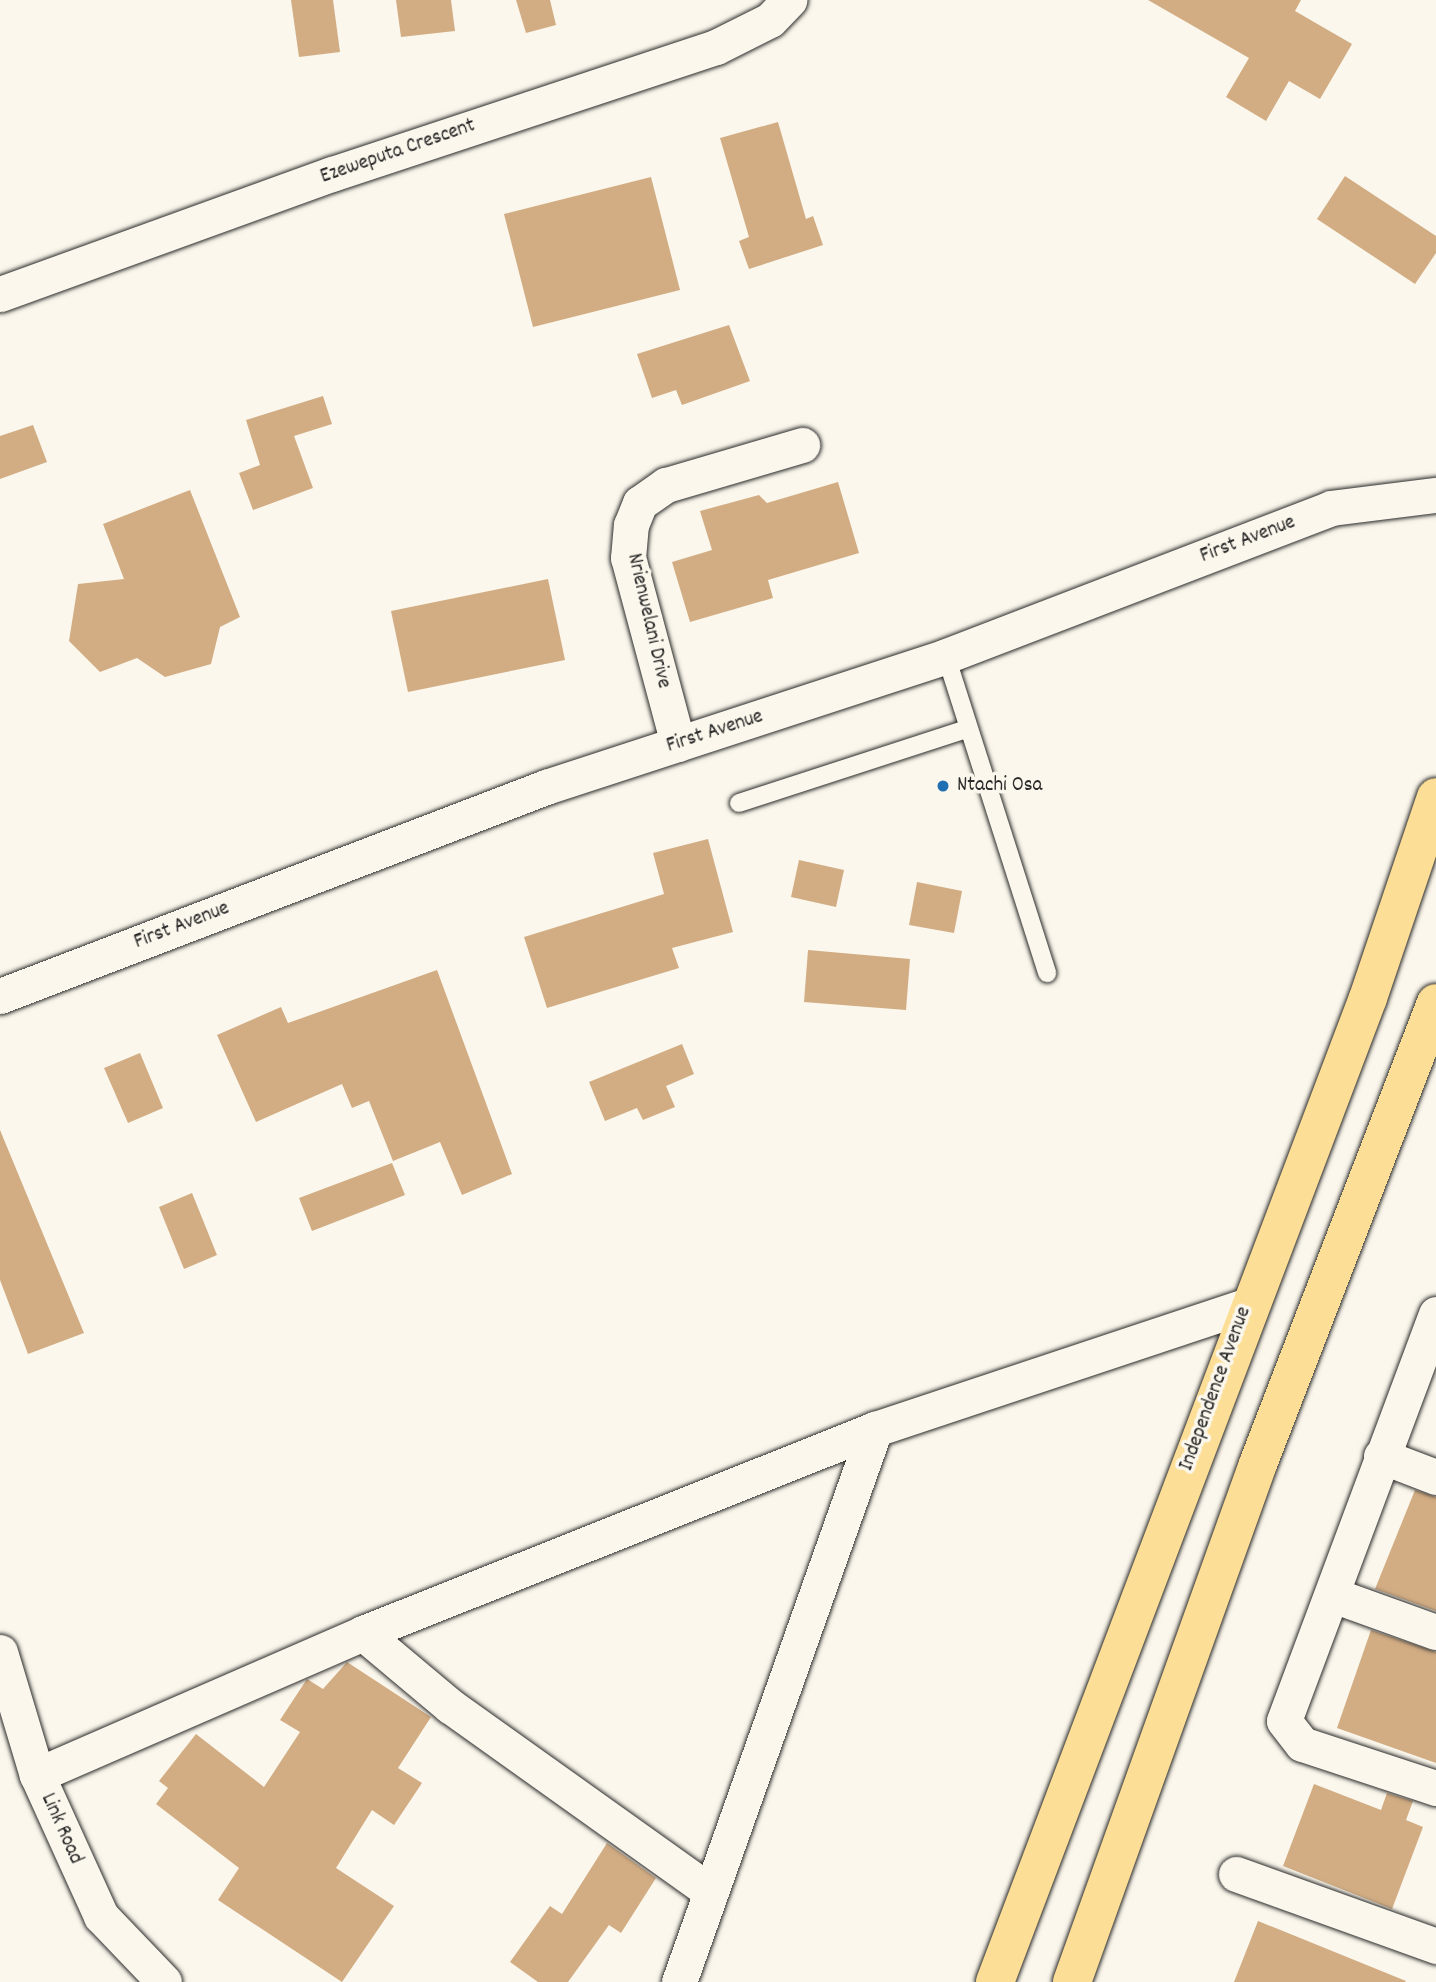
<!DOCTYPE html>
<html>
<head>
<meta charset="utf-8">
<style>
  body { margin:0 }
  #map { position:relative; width:1436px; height:1982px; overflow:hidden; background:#fbf7ec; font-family:Dekko,sans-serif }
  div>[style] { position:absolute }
  .building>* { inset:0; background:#d2ad84 }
  .roads { filter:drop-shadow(0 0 2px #2b2b2b) drop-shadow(0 0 2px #2b2b2b) }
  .lane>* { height:18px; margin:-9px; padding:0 9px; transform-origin:9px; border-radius:9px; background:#fbf7ec }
  .street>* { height:35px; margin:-17.5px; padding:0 17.5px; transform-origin:17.5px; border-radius:17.5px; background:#fbf7ec }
  .primary>* { height:38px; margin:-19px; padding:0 19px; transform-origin:19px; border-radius:19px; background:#fdde96 }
  .dots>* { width:19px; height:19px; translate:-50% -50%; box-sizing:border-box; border:4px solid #fbf7ec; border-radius:50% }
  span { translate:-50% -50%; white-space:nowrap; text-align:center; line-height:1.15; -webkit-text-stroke:7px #fbf7ec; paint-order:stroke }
  .street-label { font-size:21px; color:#2b2b2b }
  .poi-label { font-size:21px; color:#2b2b2b }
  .left { translate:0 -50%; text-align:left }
</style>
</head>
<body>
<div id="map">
  <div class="building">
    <div style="clip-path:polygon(291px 0,333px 0,340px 52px,299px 57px)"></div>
    <div style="clip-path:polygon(396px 0,451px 0,455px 31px,401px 37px)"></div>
    <div style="clip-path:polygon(516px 0,550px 0,556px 25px,526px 33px)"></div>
    <div style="clip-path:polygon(1148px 0,1301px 0,1295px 11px,1352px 44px,1320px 99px,1289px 81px,1266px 121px,1226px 97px,1249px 58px)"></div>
    <div style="clip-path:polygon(778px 122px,806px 219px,813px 216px,823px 245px,749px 269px,739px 241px,749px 237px,720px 138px)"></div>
    <div style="clip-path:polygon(1345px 176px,1436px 236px,1436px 253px,1415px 284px,1317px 219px)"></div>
    <div style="clip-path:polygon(651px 177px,680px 290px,533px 327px,504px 214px)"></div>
    <div style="clip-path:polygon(729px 325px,750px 381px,682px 405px,676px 390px,652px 398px,637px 354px)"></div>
    <div style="clip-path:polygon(323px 396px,332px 424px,294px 436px,313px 488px,253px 510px,239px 473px,260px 465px,246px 420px)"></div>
    <div style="clip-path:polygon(33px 425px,47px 462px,0 479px,0 436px)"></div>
    <div style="clip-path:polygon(838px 482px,859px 553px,768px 580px,773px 598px,690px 622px,672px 562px,712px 550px,700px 511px,759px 495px,767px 503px)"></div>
    <div style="clip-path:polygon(190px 490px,240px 617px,220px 627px,211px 664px,165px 677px,137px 658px,100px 672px,69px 641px,78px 584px,124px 579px,103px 524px)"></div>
    <div style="clip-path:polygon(548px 579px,565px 660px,408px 692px,391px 611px)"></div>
    <div style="clip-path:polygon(708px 839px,733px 932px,672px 948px,679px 968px,547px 1008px,524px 937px,664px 894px,653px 853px)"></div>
    <div style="clip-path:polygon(799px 860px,844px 870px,836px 907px,791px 897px)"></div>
    <div style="clip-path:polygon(917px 882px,962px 891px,954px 933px,909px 925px)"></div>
    <div style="clip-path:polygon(808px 950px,910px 959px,906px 1010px,804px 1002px)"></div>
    <div style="clip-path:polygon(437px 970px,512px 1174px,462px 1195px,440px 1142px,393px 1161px,369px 1101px,352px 1108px,342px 1084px,256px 1122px,217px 1035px,281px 1007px,288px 1023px)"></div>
    <div style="clip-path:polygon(682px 1044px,694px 1074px,666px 1086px,675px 1107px,643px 1120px,637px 1108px,605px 1121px,589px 1082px)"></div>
    <div style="clip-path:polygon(140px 1053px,163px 1108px,128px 1123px,104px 1068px)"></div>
    <div style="clip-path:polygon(0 1130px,84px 1333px,28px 1354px,0 1280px)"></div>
    <div style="clip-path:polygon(392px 1163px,405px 1195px,312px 1231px,299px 1198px)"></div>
    <div style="clip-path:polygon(192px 1193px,217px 1255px,184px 1269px,159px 1207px)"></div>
    <div style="clip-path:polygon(1415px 1490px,1436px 1497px,1436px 1611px,1375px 1589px)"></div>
    <div style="clip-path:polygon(1371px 1630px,1436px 1652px,1436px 1763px,1337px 1728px)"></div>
    <div style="clip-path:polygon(347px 1662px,431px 1717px,398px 1768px,422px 1783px,394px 1825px,372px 1810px,336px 1868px,394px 1906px,342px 1982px,218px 1900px,239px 1868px,156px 1804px,168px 1788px,159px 1781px,196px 1734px,264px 1787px,300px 1732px,280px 1720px,307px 1679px,323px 1689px)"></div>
    <div style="clip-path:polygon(1314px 1784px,1381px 1810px,1387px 1793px,1413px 1801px,1406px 1820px,1423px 1827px,1392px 1909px,1283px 1866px)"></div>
    <div style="clip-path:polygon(607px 1843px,656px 1878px,621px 1933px,609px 1925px,568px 1982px,538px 1982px,510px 1962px,550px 1906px,562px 1914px)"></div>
    <div style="clip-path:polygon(1258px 1921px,1406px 1981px,1405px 1982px,1234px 1982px)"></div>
  </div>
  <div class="roads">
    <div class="lane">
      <div style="left:946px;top:656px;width:333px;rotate:72.3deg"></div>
      <div style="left:739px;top:803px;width:240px;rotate:-18deg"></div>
    </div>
    <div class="street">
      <div style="left:0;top:294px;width:353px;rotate:-19.9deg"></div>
      <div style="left:332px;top:174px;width:404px;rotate:-18.3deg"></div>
      <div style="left:716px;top:47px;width:60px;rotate:-26.6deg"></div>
      <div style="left:770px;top:20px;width:28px;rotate:-46deg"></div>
      <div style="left:678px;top:744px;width:193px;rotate:-105deg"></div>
      <div style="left:628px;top:558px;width:33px;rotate:-85deg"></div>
      <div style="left:631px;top:525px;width:24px;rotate:-68deg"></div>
      <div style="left:640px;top:503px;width:32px;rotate:-35deg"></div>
      <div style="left:666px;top:485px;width:142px;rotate:-16.4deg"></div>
      <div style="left:0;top:996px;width:585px;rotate:-20.95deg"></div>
      <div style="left:546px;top:787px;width:421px;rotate:-18.1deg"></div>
      <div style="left:946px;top:656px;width:412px;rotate:-21deg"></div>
      <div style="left:1331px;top:508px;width:106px;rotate:-7.1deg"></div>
      <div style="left:1436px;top:1314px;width:434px;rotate:110.5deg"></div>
      <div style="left:1284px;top:1721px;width:29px;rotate:52deg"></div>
      <div style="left:1302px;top:1744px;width:141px;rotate:18.2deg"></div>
      <div style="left:1381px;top:1456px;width:59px;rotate:20.9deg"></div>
      <div style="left:1333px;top:1595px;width:109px;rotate:19.8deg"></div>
      <div style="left:363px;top:1633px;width:114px;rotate:40deg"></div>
      <div style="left:450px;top:1706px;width:318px;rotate:35.5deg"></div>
      <div style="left:0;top:1652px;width:128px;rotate:73.3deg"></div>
      <div style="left:37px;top:1775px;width:155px;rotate:65.6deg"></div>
      <div style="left:101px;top:1916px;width:91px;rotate:46.3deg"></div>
      <div style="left:37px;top:1775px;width:356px;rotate:-23.5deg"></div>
      <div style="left:363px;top:1633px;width:551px;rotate:-21.72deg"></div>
      <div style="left:875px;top:1429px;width:392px;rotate:-18.4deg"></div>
      <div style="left:1236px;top:1874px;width:213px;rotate:19.8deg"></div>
      <div style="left:679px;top:1982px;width:587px;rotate:-70.48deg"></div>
    </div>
    <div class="primary">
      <div style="left:995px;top:1982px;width:1052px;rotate:-69.24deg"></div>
      <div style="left:1368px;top:998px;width:212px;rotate:-71.3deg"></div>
      <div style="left:1072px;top:1982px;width:550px;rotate:-70.25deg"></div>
      <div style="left:1258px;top:1464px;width:494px;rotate:-68.9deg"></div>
    </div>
  </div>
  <div class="dots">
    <div style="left:943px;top:786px;background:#1f6fb2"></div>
  </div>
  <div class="street-label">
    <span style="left:398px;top:152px;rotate:-19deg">Ezeweputa Crescent</span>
    <span style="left:1248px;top:540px;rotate:-21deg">First Avenue</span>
    <span style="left:648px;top:621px;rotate:77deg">Nrienwelani Drive</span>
    <span style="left:715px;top:732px;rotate:-18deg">First Avenue</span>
    <span style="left:182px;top:926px;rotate:-21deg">First Avenue</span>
    <span style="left:1216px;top:1389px;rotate:-70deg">Independence Avenue</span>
    <span style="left:61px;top:1829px;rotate:66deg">Link Road</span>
  </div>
  <div class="poi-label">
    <span class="left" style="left:957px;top:786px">Ntachi Osa</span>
  </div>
</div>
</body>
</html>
